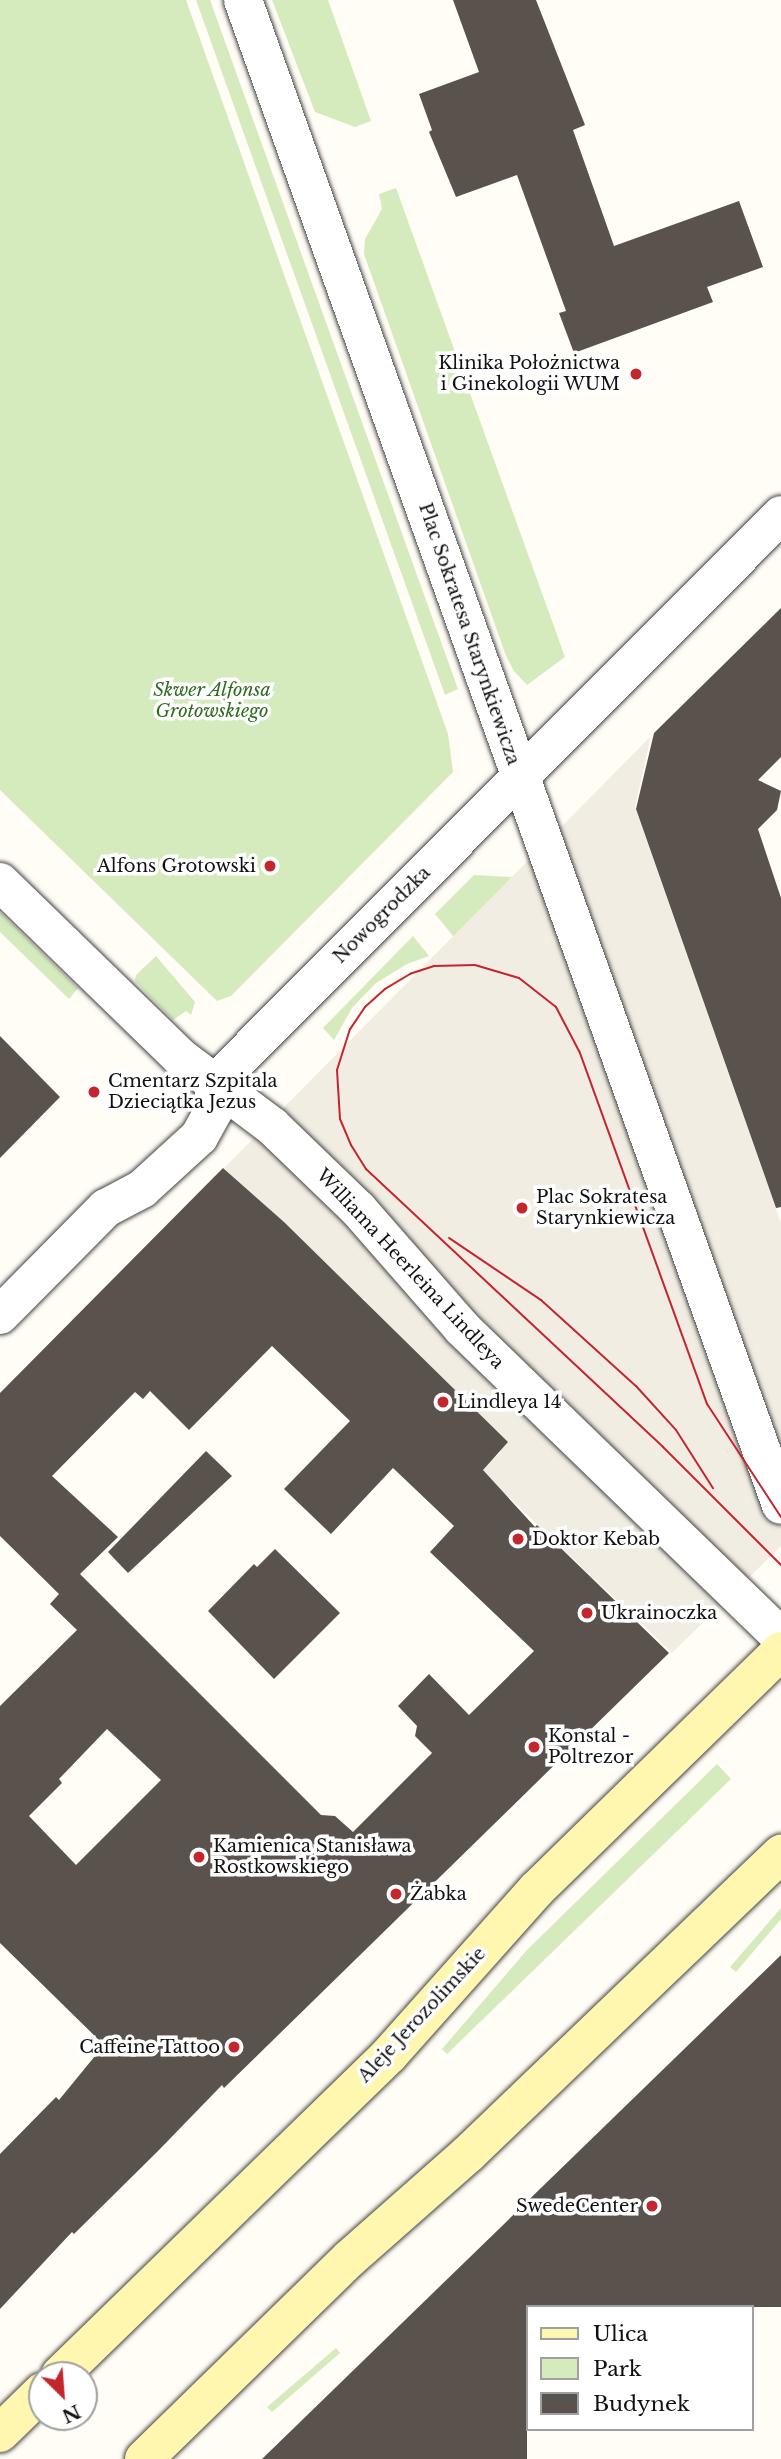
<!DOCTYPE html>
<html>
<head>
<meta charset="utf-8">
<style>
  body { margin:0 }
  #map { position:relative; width:781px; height:2459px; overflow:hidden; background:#fffdf5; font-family:"Libre Baskerville",serif }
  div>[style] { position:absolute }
  .green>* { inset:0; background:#d5ebbd }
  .plaza>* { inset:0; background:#f1ede2 }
  .building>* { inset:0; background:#5a524d }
  .roads { filter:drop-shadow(0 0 2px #444) drop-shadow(0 0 2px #444) }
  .street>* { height:38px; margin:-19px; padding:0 19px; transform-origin:19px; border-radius:19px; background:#fff }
  .secondary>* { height:38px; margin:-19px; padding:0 19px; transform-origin:19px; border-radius:19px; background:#fff6b0 }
  .tram>* { height:2px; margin:-1px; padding:0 1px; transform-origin:1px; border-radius:1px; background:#c4262e }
  .dots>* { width:19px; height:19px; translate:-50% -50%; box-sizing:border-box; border:4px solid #fff; border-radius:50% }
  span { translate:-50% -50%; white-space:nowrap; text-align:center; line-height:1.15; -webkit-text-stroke:7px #fff; paint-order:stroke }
  .poi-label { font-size:18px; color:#111 }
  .right { translate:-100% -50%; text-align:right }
  .left { translate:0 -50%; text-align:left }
  .street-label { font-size:18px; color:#111 }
  .park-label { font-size:18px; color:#2f6b1f; font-style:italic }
  .legend { position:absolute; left:526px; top:2305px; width:228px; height:126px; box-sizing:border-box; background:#fff; border:2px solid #a0a0a0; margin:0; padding:9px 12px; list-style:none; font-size:21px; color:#111 }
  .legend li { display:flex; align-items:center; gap:14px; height:35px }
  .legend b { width:35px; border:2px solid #a0a0a0 }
  .north { position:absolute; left:28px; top:2361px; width:70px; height:70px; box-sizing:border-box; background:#fff; border:2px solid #a0a0a0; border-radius:50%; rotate:155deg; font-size:19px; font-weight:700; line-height:28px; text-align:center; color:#111 }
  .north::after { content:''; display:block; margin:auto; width:24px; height:32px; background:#c4262e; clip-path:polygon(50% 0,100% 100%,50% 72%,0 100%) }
</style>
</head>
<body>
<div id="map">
  <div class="green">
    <div style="clip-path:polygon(0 0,186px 0,448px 734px,453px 772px,231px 996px,217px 1001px,0 790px)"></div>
    <div style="clip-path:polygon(196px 0,210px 0,458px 689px,445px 695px)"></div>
    <div style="clip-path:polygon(272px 0,328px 0,371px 121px,355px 127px,315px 112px)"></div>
    <div style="clip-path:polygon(396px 188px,565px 657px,527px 685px,514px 671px,506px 656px,364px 254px,365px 239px,382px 209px,379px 194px)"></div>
    <div style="clip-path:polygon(474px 875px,525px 878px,468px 954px,435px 914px)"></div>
    <div style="clip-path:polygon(0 912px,78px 988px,69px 999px,0 932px)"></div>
    <div style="clip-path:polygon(413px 936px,429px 956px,407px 964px,376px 983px,352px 1008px,334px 1040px,323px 1028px)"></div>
    <div style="clip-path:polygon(156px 956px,195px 1002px,191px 1015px,186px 1011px,173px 1020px,135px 981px,136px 975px)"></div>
    <div style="clip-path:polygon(717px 1764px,731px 1779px,447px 2054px,442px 2049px,527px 1950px)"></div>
    <div style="clip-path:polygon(781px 1908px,781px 1919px,736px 1972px,730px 1967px)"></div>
    <div style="clip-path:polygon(336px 2348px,340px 2353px,272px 2412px,267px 2407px)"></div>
  </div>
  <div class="plaza">
    <div style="clip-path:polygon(651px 736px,635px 807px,781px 1223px,781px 1546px,672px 1653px,497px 1486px,474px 1475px,501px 1452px,363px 1302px,366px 1299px,361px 1299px,224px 1168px)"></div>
  </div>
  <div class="building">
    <div style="clip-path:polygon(453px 0,536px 0,585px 125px,573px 130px,614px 246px,739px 201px,763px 267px,707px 287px,713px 302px,574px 353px,559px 313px,566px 311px,517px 175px,456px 197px,429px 132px,432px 130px,419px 94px,479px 72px)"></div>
    <div style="clip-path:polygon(781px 608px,781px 757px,758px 780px,781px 791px,777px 810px,758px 829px,781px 898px,781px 1207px,776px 1208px,636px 809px,654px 733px)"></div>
    <div style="clip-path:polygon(0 1036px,60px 1097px,0 1158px)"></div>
    <div style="clip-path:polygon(evenodd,223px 1168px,284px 1222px,508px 1442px,483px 1470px,535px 1527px,537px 1525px,669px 1653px,224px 2088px,222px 2085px,158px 2151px,74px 2234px,72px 2232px,0 2309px,0 2154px,56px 2097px,59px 2100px,104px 2045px,0 1943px,0 1706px,77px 1630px,50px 1604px,59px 1594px,0 1536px,0 1393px,223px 1168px,272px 1346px,350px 1421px,284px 1489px,331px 1534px,393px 1468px,454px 1526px,430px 1552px,534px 1651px,469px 1715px,429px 1674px,398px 1706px,417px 1726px,415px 1736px,432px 1753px,353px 1832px,335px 1816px,321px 1815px,80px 1574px,118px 1537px,52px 1476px,135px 1392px,143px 1399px,150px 1391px,189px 1430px,272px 1346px,223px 1168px,107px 1729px,161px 1780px,76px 1865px,29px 1816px,62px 1783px,59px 1779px,107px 1729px)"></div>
    <div style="clip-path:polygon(206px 1451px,232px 1476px,128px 1573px,108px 1552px)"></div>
    <div style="clip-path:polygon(275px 1549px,340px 1613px,274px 1679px,208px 1611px,254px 1564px,257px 1567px)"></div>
    <div style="clip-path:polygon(781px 1955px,781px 2307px,527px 2307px,527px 2459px,262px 2459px)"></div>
  </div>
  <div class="roads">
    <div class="street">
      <div style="left:243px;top:0;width:1598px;rotate:70.33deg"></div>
      <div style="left:0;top:882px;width:251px;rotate:44.2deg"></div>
      <div style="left:180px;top:1057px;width:115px;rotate:36.9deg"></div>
      <div style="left:272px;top:1126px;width:120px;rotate:44deg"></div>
      <div style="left:358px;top:1209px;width:158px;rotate:48.8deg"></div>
      <div style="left:462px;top:1328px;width:444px;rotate:44.1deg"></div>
      <div style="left:0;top:1315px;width:151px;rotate:-45.3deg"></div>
      <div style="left:106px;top:1208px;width:41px;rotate:-27.8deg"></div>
      <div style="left:142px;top:1189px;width:77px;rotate:-42.4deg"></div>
      <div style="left:199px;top:1137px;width:31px;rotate:-61deg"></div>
      <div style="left:214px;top:1110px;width:26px;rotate:-90deg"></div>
      <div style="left:214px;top:1084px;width:803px;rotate:-45.1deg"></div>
    </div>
    <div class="secondary">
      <div style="left:60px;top:2375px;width:459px;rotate:-44.2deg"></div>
      <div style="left:389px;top:2055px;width:221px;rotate:-48.3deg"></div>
      <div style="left:536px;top:1890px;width:342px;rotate:-44.3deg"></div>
      <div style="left:0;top:2433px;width:59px;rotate:-44.3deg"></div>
      <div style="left:144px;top:2459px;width:286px;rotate:-44.3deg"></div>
      <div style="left:349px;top:2259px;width:159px;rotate:-41.4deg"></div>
      <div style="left:468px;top:2154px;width:434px;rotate:-43.8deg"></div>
    </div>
  </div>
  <div class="tram">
    <div style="left:449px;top:1238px;width:111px;rotate:34deg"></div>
    <div style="left:541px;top:1300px;width:128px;rotate:42.2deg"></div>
    <div style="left:636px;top:1386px;width:59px;rotate:47.7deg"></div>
    <div style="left:676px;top:1430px;width:69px;rotate:57.5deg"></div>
    <div style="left:781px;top:1517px;width:135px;rotate:-123.2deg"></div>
    <div style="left:707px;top:1404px;width:375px;rotate:-109.9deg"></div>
    <div style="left:579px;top:1051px;width:50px;rotate:-117.6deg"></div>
    <div style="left:556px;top:1007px;width:47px;rotate:-141.9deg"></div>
    <div style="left:519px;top:978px;width:46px;rotate:-163.5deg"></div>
    <div style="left:475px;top:965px;width:41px;rotate:178.6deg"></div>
    <div style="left:434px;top:966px;width:25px;rotate:162deg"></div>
    <div style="left:410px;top:974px;width:29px;rotate:149deg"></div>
    <div style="left:385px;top:989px;width:27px;rotate:138deg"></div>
    <div style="left:365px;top:1007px;width:27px;rotate:124deg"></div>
    <div style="left:350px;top:1029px;width:43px;rotate:107.6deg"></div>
    <div style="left:337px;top:1070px;width:49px;rotate:86.5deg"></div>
    <div style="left:340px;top:1119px;width:28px;rotate:67deg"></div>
    <div style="left:351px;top:1145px;width:28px;rotate:58deg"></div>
    <div style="left:366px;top:1169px;width:407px;rotate:43.1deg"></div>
    <div style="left:663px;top:1447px;width:167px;rotate:45deg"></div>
  </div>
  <div class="dots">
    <div style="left:636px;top:374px;background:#c4262e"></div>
    <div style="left:270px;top:866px;background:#c4262e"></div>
    <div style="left:94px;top:1092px;background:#c4262e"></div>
    <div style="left:522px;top:1208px;background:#c4262e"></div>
    <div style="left:443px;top:1402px;background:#c4262e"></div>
    <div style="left:518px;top:1539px;background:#c4262e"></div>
    <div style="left:587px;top:1613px;background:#c4262e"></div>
    <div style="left:534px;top:1747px;background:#c4262e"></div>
    <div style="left:199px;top:1857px;background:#c4262e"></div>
    <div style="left:396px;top:1894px;background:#c4262e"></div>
    <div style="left:234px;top:2047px;background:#c4262e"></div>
    <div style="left:652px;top:2206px;background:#c4262e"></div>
  </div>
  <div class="poi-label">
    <span class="right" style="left:620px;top:374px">Klinika Położnictwa<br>i Ginekologii WUM</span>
    <span class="right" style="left:256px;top:866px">Alfons Grotowski</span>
    <span class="left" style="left:108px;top:1092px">Cmentarz Szpitala<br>Dzieciątka Jezus</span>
    <span class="left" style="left:536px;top:1208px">Plac Sokratesa<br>Starynkiewicza</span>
    <span class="left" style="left:457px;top:1402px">Lindleya 14</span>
    <span class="left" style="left:532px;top:1539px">Doktor Kebab</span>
    <span class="left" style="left:601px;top:1613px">Ukrainoczka</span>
    <span class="left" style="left:548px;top:1747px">Konstal -<br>Poltrezor</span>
    <span class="left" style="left:213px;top:1857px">Kamienica Stanisława<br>Rostkowskiego</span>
    <span class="left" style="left:410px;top:1894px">Żabka</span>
    <span class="right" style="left:220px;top:2047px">Caffeine Tattoo</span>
    <span class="right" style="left:638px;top:2206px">SwedeCenter</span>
  </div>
  <div class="street-label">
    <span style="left:469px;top:634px;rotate:71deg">Plac Sokratesa Starynkiewicza</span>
    <span style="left:382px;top:915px;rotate:-45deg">Nowogrodzka</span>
    <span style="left:410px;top:1269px;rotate:47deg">Williama Heerleina Lindleya</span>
    <span style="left:422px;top:2015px;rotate:-47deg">Aleje Jerozolimskie</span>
  </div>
  <div class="park-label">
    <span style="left:212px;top:701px">Skwer Alfonsa<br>Grotowskiego</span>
  </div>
  <ul class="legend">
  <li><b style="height:9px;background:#fff6b0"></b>Ulica</li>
  <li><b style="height:19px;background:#d5ebbd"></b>Park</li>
  <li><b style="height:19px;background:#5a524d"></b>Budynek</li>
  </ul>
  <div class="north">N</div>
</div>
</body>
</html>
